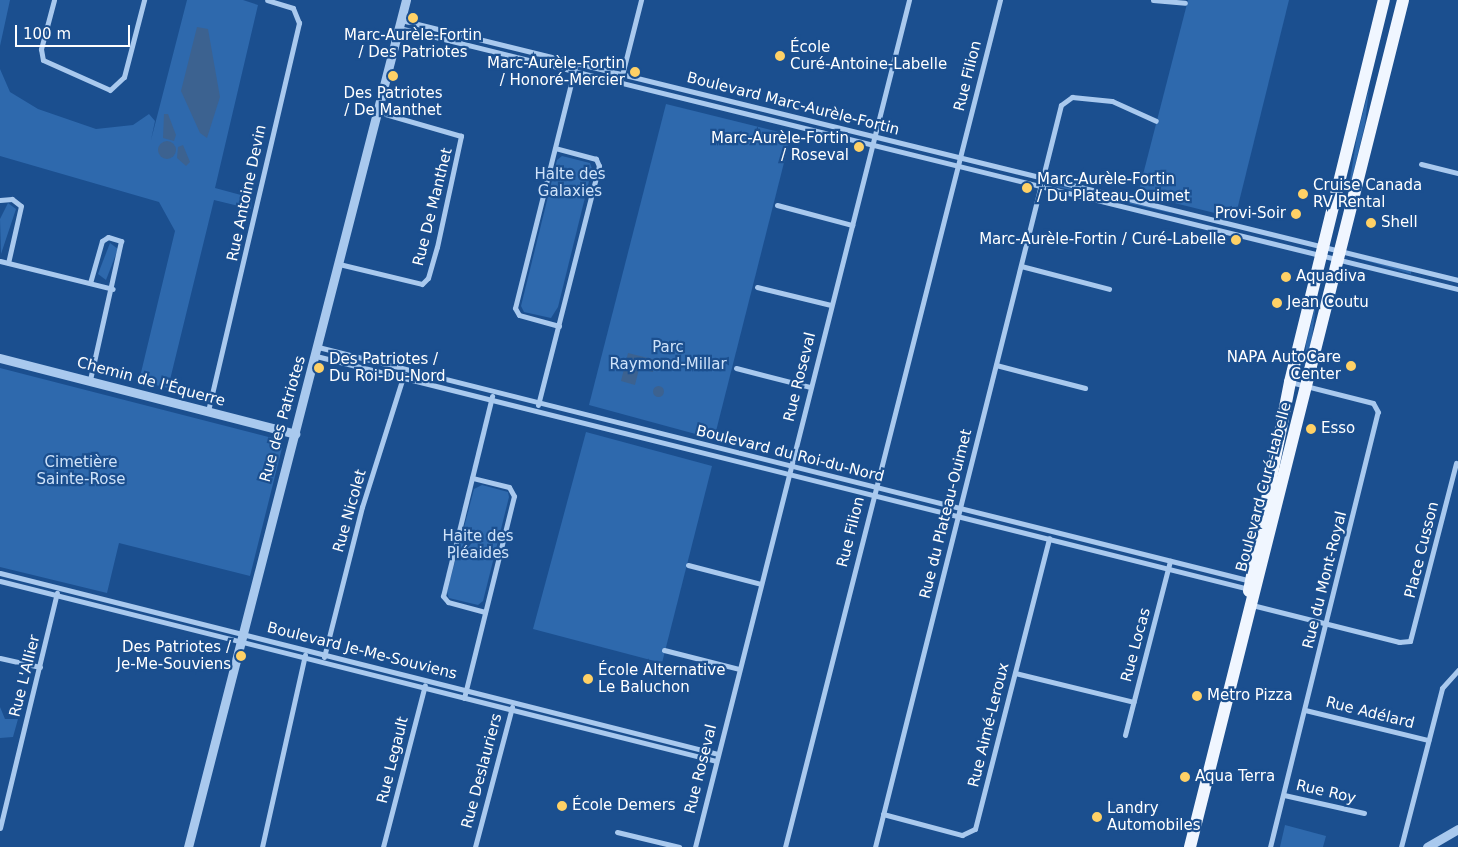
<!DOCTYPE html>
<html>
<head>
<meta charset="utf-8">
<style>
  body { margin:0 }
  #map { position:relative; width:1458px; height:847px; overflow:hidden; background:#1b4f8f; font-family:"DejaVu Sans",sans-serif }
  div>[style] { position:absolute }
  .green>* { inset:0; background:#2e69ad }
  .water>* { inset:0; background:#3c6290 }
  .round { border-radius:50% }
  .minor>* { height:5px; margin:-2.5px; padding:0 2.5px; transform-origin:2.5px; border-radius:2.5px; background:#a9c9ee }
  .tertiary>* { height:9px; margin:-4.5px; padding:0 4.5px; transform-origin:4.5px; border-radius:4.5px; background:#a9c9ee }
  .primary>* { height:12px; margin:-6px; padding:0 6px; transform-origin:6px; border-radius:6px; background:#f0f6ff }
  .dots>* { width:14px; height:14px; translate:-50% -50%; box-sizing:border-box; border:2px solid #1b4f8f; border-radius:50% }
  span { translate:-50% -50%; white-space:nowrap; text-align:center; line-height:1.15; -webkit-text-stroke:4.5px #1b4f8f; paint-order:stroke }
  .poi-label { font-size:15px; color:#fff }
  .left { translate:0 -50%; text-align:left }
  .right { translate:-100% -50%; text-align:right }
  .street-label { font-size:15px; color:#fff }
  .park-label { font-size:15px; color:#cfe3fa }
  .scale { position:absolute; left:15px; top:25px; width:115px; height:22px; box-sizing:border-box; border:2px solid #fff; border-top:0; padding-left:6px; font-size:15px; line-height:18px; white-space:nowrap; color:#fff; -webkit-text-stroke:4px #1b4f8f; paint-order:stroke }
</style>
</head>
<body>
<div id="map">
  <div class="green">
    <div style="clip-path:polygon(0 0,10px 0,0 46px)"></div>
    <div style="clip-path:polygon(187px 0,243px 0,258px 5px,215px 188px,252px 198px,251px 209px,214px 200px,168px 388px,139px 381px,175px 231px,159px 202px,0 156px,0 69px,10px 92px,38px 109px,96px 129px,133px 125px,149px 114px,155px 121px,151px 140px)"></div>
    <div style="clip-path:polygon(1188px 0,1289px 0,1235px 218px,1138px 194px)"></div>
    <div style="clip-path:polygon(1369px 89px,1365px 124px,1347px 199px,1357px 136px)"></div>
    <div style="clip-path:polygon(666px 104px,791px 135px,714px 439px,589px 405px)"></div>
    <div style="clip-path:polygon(562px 156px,590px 163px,592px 169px,558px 307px,551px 318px,524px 312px,521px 306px,557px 160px)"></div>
    <div style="clip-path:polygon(1052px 184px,1170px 212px,1171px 213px,1057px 187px)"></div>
    <div style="clip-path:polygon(8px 203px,16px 209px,1px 254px,0 219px)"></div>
    <div style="clip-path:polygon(110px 243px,118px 249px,106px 280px,98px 274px)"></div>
    <div style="clip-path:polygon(1350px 256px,1411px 271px,1411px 274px)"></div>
    <div style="clip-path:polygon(1316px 303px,1311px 346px,1304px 373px,1306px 344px)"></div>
    <div style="clip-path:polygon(0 368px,280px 440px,282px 448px,250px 576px,119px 543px,107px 593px,0 567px)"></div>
    <div style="clip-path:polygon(586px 432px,712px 466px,662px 663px,533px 629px)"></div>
    <div style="clip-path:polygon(482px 485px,508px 492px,509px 497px,483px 601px,478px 605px,449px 598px,447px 592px,474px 489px)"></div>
    <div style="clip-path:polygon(0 707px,5px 719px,18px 719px,13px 737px,0 738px)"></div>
    <div style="clip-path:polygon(1285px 825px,1326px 836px,1323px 847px,1280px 847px)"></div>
  </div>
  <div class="water">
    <div style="clip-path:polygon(197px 27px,208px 29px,220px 97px,207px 138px,200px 133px,181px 91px)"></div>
    <div style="clip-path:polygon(164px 114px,168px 114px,176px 135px,174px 141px,163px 138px)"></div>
    <div class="round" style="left:158px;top:141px;width:18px;height:18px"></div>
    <div style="clip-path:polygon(183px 145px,190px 162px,186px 166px,177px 158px,178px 147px)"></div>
    <div style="clip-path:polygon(628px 353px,656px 360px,653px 372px,639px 369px,635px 385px,621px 381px)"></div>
    <div class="round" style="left:652.5px;top:385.5px;width:11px;height:11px"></div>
  </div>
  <div class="minor">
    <div style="left:54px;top:0;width:51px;rotate:104.9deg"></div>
    <div style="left:41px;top:49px;width:11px;rotate:80deg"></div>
    <div style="left:43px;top:60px;width:73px;rotate:24.1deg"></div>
    <div style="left:110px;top:90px;width:19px;rotate:-43deg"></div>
    <div style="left:124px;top:77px;width:80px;rotate:-75.4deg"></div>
    <div style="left:1153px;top:0;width:32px;rotate:5deg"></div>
    <div style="left:401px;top:20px;width:1089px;rotate:13.82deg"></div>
    <div style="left:399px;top:28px;width:1091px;rotate:13.85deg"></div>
    <div style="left:620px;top:83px;width:86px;rotate:-75.8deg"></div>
    <div style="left:1421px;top:164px;width:38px;rotate:14deg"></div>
    <div style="left:0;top:200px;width:12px;rotate:-5deg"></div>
    <div style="left:12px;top:199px;width:11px;rotate:38deg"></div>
    <div style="left:21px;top:206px;width:58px;rotate:102.8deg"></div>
    <div style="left:777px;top:205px;width:78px;rotate:14.9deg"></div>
    <div style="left:0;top:261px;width:116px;rotate:13.9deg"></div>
    <div style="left:339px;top:264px;width:85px;rotate:13.5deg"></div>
    <div style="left:422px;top:284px;width:8px;rotate:-45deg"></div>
    <div style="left:428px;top:278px;width:32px;rotate:-74deg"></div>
    <div style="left:437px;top:247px;width:114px;rotate:-77.8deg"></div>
    <div style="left:461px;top:136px;width:86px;rotate:-163.9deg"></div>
    <div style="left:1021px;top:266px;width:91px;rotate:14.6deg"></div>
    <div style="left:90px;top:283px;width:44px;rotate:-74.1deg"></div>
    <div style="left:102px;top:241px;width:7px;rotate:-34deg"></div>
    <div style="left:108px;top:237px;width:14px;rotate:17deg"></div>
    <div style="left:121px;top:241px;width:142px;rotate:102.6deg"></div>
    <div style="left:757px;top:287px;width:76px;rotate:13.7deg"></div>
    <div style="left:559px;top:326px;width:41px;rotate:-164.6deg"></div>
    <div style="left:519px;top:315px;width:8px;rotate:-120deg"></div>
    <div style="left:515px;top:308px;width:252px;rotate:-76deg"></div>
    <div style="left:318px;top:347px;width:962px;rotate:14.08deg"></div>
    <div style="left:316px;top:356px;width:962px;rotate:14.02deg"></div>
    <div style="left:996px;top:365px;width:92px;rotate:14.5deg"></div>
    <div style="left:736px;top:368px;width:76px;rotate:14.4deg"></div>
    <div style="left:538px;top:405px;width:247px;rotate:-75.7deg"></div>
    <div style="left:599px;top:166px;width:8px;rotate:-113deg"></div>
    <div style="left:596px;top:159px;width:42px;rotate:-165deg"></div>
    <div style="left:208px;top:411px;width:399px;rotate:-76.8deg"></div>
    <div style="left:299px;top:23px;width:16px;rotate:-112deg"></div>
    <div style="left:293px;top:8px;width:27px;rotate:-163deg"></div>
    <div style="left:688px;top:565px;width:75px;rotate:14.6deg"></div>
    <div style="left:0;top:573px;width:740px;rotate:14.15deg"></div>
    <div style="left:0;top:581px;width:738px;rotate:14.11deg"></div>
    <div style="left:1252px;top:605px;width:152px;rotate:14.1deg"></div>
    <div style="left:1399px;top:642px;width:11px;rotate:-5deg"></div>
    <div style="left:1410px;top:641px;width:184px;rotate:-75.5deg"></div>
    <div style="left:485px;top:612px;width:38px;rotate:-165deg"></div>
    <div style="left:448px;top:602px;width:8px;rotate:-130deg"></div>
    <div style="left:443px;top:596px;width:206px;rotate:-76.2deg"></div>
    <div style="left:664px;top:650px;width:77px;rotate:14.2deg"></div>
    <div style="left:324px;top:657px;width:155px;rotate:-75.8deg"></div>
    <div style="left:362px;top:507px;width:139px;rotate:-72.5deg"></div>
    <div style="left:0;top:658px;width:41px;rotate:12.7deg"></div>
    <div style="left:1015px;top:673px;width:122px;rotate:13.7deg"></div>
    <div style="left:464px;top:698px;width:208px;rotate:-76.1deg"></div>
    <div style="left:514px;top:496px;width:10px;rotate:-119deg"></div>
    <div style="left:509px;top:487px;width:38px;rotate:-166deg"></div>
    <div style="left:1305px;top:710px;width:127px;rotate:13.7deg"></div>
    <div style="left:1125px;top:735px;width:180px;rotate:-75.5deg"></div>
    <div style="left:1284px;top:795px;width:82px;rotate:12.7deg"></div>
    <div style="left:883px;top:814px;width:82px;rotate:14.9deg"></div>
    <div style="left:962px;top:835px;width:14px;rotate:-25deg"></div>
    <div style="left:975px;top:829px;width:300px;rotate:-75.7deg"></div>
    <div style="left:0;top:828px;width:242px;rotate:-76.4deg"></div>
    <div style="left:617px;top:832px;width:64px;rotate:13.6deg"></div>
    <div style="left:262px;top:847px;width:197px;rotate:-77.4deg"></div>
    <div style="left:383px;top:847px;width:167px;rotate:-75.5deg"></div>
    <div style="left:475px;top:847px;width:145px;rotate:-75.2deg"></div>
    <div style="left:695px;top:847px;width:874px;rotate:-75.82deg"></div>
    <div style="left:785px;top:847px;width:874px;rotate:-75.76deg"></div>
    <div style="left:875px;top:847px;width:765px;rotate:-75.93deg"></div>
    <div style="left:1061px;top:105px;width:14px;rotate:-36deg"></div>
    <div style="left:1072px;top:97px;width:40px;rotate:5.7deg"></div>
    <div style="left:1112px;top:101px;width:48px;rotate:24.4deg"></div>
    <div style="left:1270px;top:847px;width:448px;rotate:-76.1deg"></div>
    <div style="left:1378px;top:412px;width:10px;rotate:-119deg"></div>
    <div style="left:1373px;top:403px;width:86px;rotate:-165.8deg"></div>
    <div style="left:1401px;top:847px;width:164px;rotate:-75.5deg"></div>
    <div style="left:1442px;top:688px;width:24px;rotate:-48deg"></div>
  </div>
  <div class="tertiary">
    <div style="left:0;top:358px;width:305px;rotate:14.4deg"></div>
    <div style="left:188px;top:847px;width:875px;rotate:-75.57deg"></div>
    <div style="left:1427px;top:847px;width:36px;rotate:-30deg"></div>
  </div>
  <div class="primary">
    <div style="left:1249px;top:591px;width:213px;rotate:-78.9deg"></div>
    <div style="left:1290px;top:382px;width:393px;rotate:-76.2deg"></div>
    <div style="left:1190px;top:847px;width:873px;rotate:-75.88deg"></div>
  </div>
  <div class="dots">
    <div style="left:413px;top:18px;background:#ffd166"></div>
    <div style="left:780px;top:56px;background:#ffd166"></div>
    <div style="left:635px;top:72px;background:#ffd166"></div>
    <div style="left:393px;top:76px;background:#ffd166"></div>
    <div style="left:859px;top:147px;background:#ffd166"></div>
    <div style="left:1027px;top:188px;background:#ffd166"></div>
    <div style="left:1303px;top:194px;background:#ffd166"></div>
    <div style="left:1296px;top:214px;background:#ffd166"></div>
    <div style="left:1371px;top:223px;background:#ffd166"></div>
    <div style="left:1236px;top:240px;background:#ffd166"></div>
    <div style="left:1286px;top:277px;background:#ffd166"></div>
    <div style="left:1277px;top:303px;background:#ffd166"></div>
    <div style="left:1351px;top:366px;background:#ffd166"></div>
    <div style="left:319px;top:368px;background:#ffd166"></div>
    <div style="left:1311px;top:429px;background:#ffd166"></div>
    <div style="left:241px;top:656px;background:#ffd166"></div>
    <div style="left:588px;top:679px;background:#ffd166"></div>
    <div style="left:1197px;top:696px;background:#ffd166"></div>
    <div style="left:1185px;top:777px;background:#ffd166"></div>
    <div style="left:562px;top:806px;background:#ffd166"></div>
    <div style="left:1097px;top:817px;background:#ffd166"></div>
  </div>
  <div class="poi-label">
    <span style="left:413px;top:44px">Marc-Aurèle-Fortin<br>/ Des Patriotes</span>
    <span class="left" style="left:790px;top:56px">École<br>Curé-Antoine-Labelle</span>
    <span class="right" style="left:625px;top:72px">Marc-Aurèle-Fortin<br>/ Honoré-Mercier</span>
    <span style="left:393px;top:102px">Des Patriotes<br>/ De Manthet</span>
    <span class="right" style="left:849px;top:147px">Marc-Aurèle-Fortin<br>/ Roseval</span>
    <span class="left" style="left:1037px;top:188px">Marc-Aurèle-Fortin<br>/ Du Plateau-Ouimet</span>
    <span class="left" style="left:1313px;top:194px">Cruise Canada<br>RV Rental</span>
    <span class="right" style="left:1286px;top:214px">Provi-Soir</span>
    <span class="left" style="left:1381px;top:223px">Shell</span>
    <span class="right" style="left:1226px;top:240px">Marc-Aurèle-Fortin / Curé-Labelle</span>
    <span class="left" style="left:1296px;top:277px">Aquadiva</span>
    <span class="left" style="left:1287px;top:303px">Jean Coutu</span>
    <span class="right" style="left:1341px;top:366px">NAPA AutoCare<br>Center</span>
    <span class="left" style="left:329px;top:368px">Des Patriotes /<br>Du Roi-Du-Nord</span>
    <span class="left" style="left:1321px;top:429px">Esso</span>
    <span class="right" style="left:231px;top:656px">Des Patriotes /<br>Je-Me-Souviens</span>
    <span class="left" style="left:598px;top:679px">École Alternative<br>Le Baluchon</span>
    <span class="left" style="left:1207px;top:696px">Metro Pizza</span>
    <span class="left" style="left:1195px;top:777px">Aqua Terra</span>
    <span class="left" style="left:572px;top:806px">École Demers</span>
    <span class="left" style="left:1107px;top:817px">Landry<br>Automobiles</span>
  </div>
  <div class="street-label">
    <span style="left:968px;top:76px;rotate:-76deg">Rue Filion</span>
    <span style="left:793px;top:104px;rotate:14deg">Boulevard Marc-Aurèle-Fortin</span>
    <span style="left:247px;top:193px;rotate:-78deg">Rue Antoine Devin</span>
    <span style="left:433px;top:207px;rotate:-76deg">Rue De Manthet</span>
    <span style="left:800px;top:377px;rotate:-76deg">Rue Roseval</span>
    <span style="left:151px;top:382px;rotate:15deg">Chemin de l'Équerre</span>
    <span style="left:283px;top:419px;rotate:-74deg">Rue des Patriotes</span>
    <span style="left:790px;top:454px;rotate:14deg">Boulevard du Roi-du-Nord</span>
    <span style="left:1264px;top:487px;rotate:-75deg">Boulevard Curé-Labelle</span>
    <span style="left:350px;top:511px;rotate:-74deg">Rue Nicolet</span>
    <span style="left:946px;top:514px;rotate:-76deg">Rue du Plateau-Ouimet</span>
    <span style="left:851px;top:532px;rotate:-76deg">Rue Filion</span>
    <span style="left:1422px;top:550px;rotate:-76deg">Place Cusson</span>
    <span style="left:1325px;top:580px;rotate:-76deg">Rue du Mont-Royal</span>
    <span style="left:1136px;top:645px;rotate:-75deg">Rue Locas</span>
    <span style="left:362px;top:651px;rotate:14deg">Boulevard Je-Me-Souviens</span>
    <span style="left:25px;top:676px;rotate:-76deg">Rue L'Allier</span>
    <span style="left:1370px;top:713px;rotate:14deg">Rue Adélard</span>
    <span style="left:989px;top:725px;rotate:-76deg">Rue Aimé-Leroux</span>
    <span style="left:393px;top:760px;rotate:-76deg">Rue Legault</span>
    <span style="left:701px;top:769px;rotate:-76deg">Rue Roseval</span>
    <span style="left:482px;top:771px;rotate:-75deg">Rue Deslauriers</span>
    <span style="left:1326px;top:792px;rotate:13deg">Rue Roy</span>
  </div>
  <div class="park-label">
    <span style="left:570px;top:183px">Halte des<br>Galaxies</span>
    <span style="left:668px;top:356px">Parc<br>Raymond-Millar</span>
    <span style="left:81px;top:471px">Cimetière<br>Sainte-Rose</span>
    <span style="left:478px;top:545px">Haite des<br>Pléaides</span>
  </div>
  <div class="scale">100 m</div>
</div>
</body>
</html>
